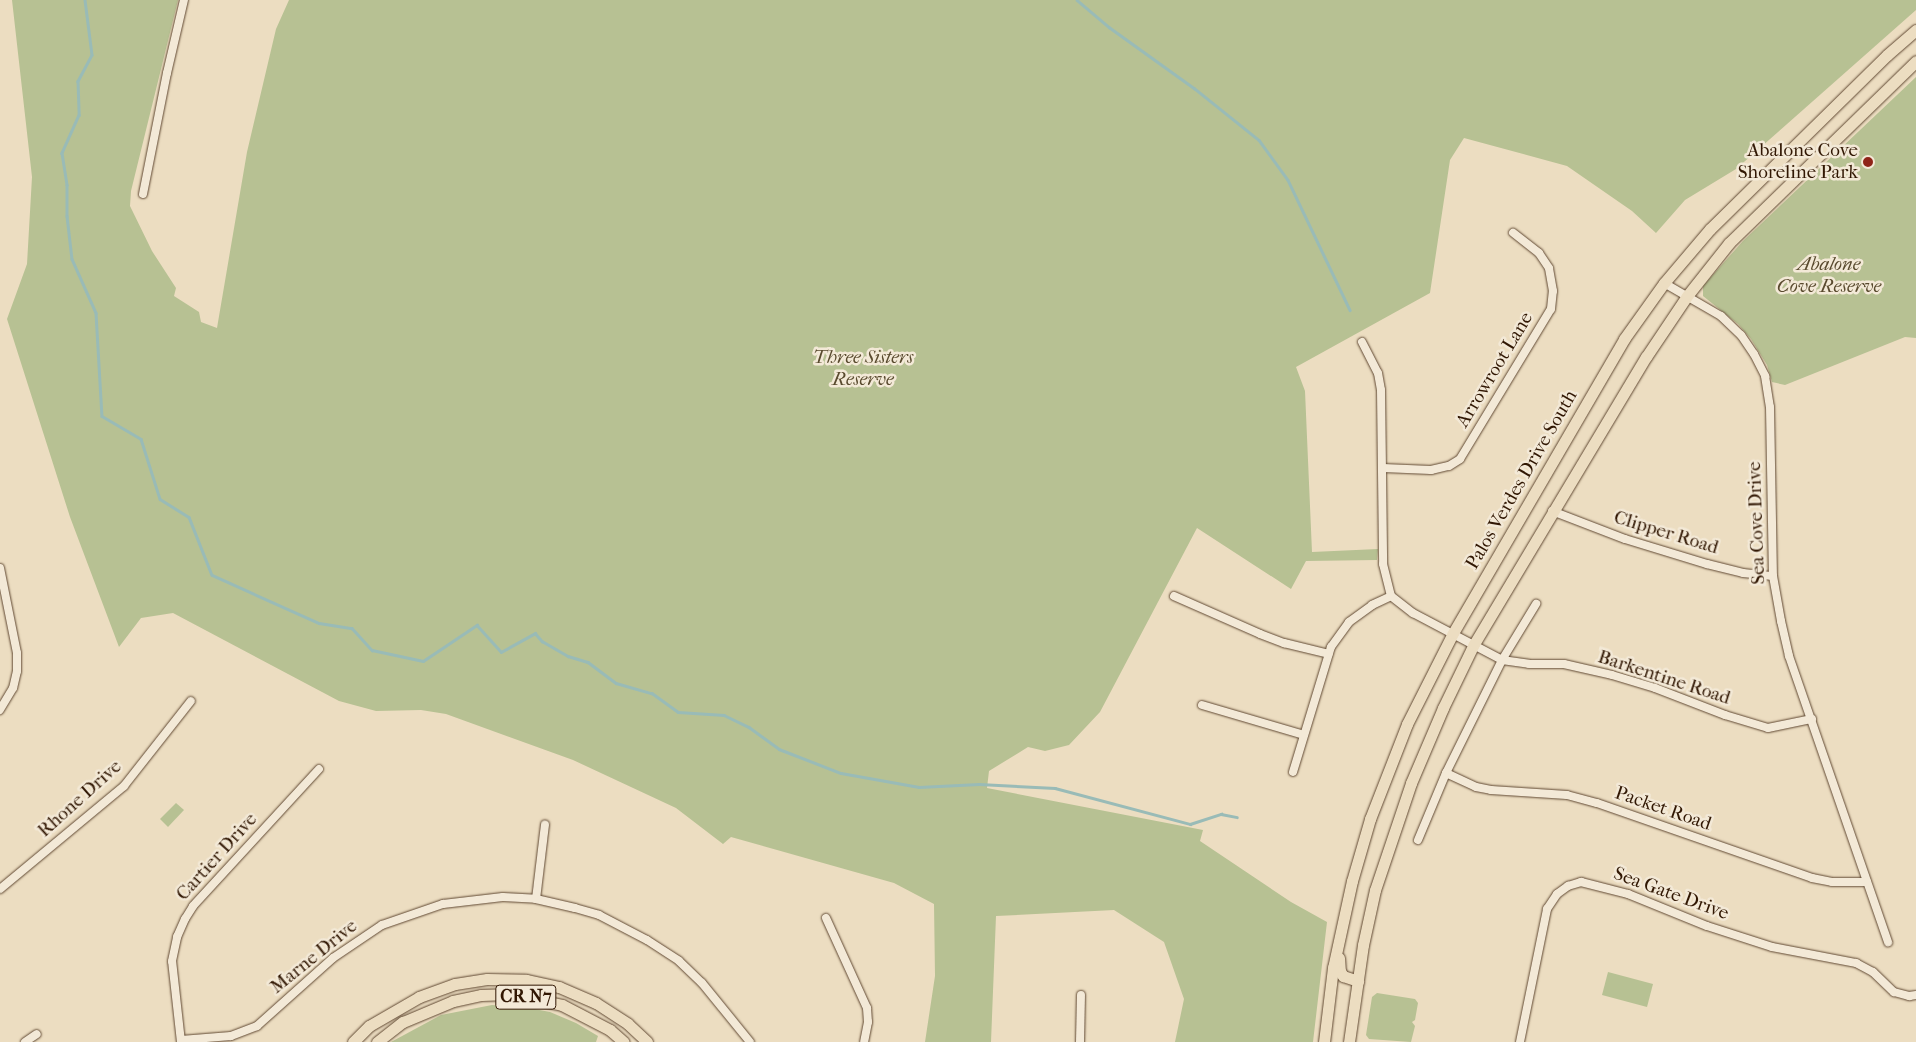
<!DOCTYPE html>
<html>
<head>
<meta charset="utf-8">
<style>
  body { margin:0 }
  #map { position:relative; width:1916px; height:1042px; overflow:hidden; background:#ecddc1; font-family:"IM FELL French Canon",serif }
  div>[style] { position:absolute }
  .green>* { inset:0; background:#b7c193 }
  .stream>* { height:2.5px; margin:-1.25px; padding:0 1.25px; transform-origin:1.25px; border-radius:1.25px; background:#99bbb7 }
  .roads { filter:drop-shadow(0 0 1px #604832) drop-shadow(0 0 1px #604832) }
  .street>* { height:8px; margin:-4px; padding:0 4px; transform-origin:4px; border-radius:4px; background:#f3e9d7 }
  .primary>* { height:11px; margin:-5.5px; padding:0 5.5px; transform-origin:5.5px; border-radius:5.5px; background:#ecddc1 }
  .dots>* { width:14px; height:14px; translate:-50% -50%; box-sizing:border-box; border:2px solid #f3e9d7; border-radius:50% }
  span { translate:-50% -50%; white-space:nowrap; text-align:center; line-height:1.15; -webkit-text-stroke:5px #f3e9d7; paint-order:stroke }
  .shield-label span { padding:1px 4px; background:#f3e9d7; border:1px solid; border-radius:4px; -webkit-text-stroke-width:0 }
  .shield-label { font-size:18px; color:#311703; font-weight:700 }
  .poi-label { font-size:19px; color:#311703 }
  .right { translate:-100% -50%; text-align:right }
  .park-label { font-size:19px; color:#594a2e; font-style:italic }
  .street-label { font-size:19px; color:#311703 }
</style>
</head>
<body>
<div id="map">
  <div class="green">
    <div style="clip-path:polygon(12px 0,178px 0,131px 191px,130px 206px,152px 251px,176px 288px,174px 296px,199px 312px,201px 322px,217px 328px,247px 152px,276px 29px,289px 0,1916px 0,1916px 10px,1736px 169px,1685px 200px,1656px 233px,1632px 211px,1567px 166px,1464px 138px,1450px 160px,1430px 293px,1296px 367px,1305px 391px,1312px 552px,1378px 549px,1377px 560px,1306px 561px,1291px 589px,1197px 528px,1100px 712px,1069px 745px,1045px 751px,1028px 747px,989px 771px,987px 788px,1203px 830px,1200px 841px,1291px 902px,1327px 922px,1313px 1042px,1175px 1042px,1184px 999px,1164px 942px,1114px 910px,996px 916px,991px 1042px,925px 1042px,935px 976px,934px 904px,894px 883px,731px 837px,723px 844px,676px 808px,573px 760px,446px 714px,421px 710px,376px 711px,339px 701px,173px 613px,141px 618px,119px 647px,70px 517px,7px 319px,27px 264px,32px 177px)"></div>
    <div style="clip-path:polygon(1916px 77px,1916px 338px,1905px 337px,1785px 385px,1772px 382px,1767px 365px,1751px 339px,1738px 324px,1703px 296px,1703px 286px,1743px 241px)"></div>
    <div style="clip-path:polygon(176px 803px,184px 810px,168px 827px,160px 819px)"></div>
    <div style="clip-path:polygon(1608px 972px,1653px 984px,1647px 1007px,1602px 995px)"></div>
    <div style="clip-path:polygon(1377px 993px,1415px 999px,1418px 1003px,1415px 1020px,1412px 1022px,1415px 1026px,1411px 1042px,1369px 1039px,1366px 1035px,1372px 997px)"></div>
    <div style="clip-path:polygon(492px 1005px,524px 1007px,550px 1012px,576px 1023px,598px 1036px,596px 1042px,391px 1042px,441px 1015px)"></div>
  </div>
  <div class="stream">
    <div style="left:85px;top:0;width:55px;rotate:82.7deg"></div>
    <div style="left:92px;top:55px;width:30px;rotate:118deg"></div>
    <div style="left:78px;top:81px;width:34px;rotate:88deg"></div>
    <div style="left:79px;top:115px;width:42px;rotate:114.1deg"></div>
    <div style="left:62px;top:153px;width:32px;rotate:81deg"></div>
    <div style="left:67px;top:185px;width:31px;rotate:90deg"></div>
    <div style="left:67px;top:216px;width:43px;rotate:83.4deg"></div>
    <div style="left:72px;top:259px;width:59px;rotate:66deg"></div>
    <div style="left:96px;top:313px;width:103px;rotate:86.7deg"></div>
    <div style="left:102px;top:416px;width:45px;rotate:30.5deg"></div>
    <div style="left:141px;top:439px;width:63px;rotate:72.4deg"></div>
    <div style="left:160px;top:499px;width:34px;rotate:32deg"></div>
    <div style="left:189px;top:517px;width:62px;rotate:68.4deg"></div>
    <div style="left:212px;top:575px;width:117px;rotate:24.2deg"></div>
    <div style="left:319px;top:623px;width:33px;rotate:9deg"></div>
    <div style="left:352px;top:628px;width:30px;rotate:48deg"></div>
    <div style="left:372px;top:650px;width:52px;rotate:12.2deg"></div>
    <div style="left:423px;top:661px;width:65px;rotate:-33.7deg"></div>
    <div style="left:477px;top:625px;width:36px;rotate:48deg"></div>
    <div style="left:501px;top:652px;width:39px;rotate:-29deg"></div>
    <div style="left:535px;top:633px;width:11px;rotate:49deg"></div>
    <div style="left:542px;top:641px;width:30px;rotate:30deg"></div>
    <div style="left:568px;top:656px;width:21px;rotate:17deg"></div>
    <div style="left:588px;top:662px;width:35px;rotate:37deg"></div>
    <div style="left:616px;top:683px;width:37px;rotate:16deg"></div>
    <div style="left:652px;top:693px;width:32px;rotate:36deg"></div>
    <div style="left:678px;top:712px;width:46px;rotate:3.7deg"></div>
    <div style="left:724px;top:715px;width:28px;rotate:26deg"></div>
    <div style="left:749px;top:727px;width:37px;rotate:36deg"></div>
    <div style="left:779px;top:749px;width:66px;rotate:21.2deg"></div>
    <div style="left:841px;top:773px;width:79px;rotate:10.2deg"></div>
    <div style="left:919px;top:787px;width:60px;rotate:-2.9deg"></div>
    <div style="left:979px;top:784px;width:76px;rotate:3deg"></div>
    <div style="left:1055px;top:788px;width:140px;rotate:14.9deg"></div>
    <div style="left:1190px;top:824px;width:33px;rotate:-18deg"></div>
    <div style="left:1221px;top:814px;width:16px;rotate:11deg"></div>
    <div style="left:1077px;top:0;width:42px;rotate:40.2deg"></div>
    <div style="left:1109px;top:27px;width:105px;rotate:35.7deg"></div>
    <div style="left:1194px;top:88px;width:83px;rotate:38.7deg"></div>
    <div style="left:1259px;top:140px;width:49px;rotate:54.1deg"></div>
    <div style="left:1288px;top:180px;width:144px;rotate:64.5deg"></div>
  </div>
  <div class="roads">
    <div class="street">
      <div style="left:143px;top:194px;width:123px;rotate:-78.8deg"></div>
      <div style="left:167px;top:73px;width:75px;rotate:-76.9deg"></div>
      <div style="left:1664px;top:283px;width:66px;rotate:30.1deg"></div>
      <div style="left:1721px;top:316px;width:28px;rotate:44deg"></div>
      <div style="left:1741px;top:335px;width:23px;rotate:56deg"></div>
      <div style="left:1754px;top:354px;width:25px;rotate:63deg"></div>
      <div style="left:1765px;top:376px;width:31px;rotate:81deg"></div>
      <div style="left:1770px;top:407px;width:169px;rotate:89deg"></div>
      <div style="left:1773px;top:576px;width:46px;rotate:79.9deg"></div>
      <div style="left:1781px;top:621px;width:36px;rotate:77deg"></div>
      <div style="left:1789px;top:656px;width:303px;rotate:70.9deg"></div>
      <div style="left:1362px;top:342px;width:35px;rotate:63deg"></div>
      <div style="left:1378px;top:373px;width:17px;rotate:80deg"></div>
      <div style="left:1381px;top:390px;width:174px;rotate:89.3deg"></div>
      <div style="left:1383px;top:564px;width:33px;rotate:76deg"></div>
      <div style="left:1391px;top:596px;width:28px;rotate:38deg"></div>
      <div style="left:1413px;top:613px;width:101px;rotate:27.8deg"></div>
      <div style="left:1502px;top:660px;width:27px;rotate:8deg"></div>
      <div style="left:1529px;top:664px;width:35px"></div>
      <div style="left:1564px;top:664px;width:49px;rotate:12.9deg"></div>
      <div style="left:1612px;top:675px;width:45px;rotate:16.8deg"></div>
      <div style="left:1655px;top:688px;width:75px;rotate:21.1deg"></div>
      <div style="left:1725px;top:715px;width:45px;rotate:16.8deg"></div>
      <div style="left:1768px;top:728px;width:45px;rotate:-11.6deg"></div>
      <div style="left:1383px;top:468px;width:48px;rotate:2.4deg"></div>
      <div style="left:1431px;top:470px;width:18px;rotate:-13deg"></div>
      <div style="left:1449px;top:466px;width:13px;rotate:-32deg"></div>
      <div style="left:1460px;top:459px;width:175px;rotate:-58.8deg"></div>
      <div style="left:1551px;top:309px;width:18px;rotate:-84deg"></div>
      <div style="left:1553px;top:291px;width:23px;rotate:-100deg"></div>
      <div style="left:1549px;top:268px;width:18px;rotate:-124deg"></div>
      <div style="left:1539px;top:253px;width:33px;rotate:-142deg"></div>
      <div style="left:1552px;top:511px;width:78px;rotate:21deg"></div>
      <div style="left:1625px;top:539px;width:86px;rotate:17deg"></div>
      <div style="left:1707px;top:564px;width:37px;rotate:14deg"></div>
      <div style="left:1743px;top:573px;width:30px;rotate:6deg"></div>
      <div style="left:0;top:568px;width:87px;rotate:78.7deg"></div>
      <div style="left:17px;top:653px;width:18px;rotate:90deg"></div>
      <div style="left:17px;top:671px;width:17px;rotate:103deg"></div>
      <div style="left:13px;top:688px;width:26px;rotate:121deg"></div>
      <div style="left:1174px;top:596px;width:94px;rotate:23.8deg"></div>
      <div style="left:1260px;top:634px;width:26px;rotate:21deg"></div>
      <div style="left:1284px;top:643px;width:46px;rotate:13.7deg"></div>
      <div style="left:1202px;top:705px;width:106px;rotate:16.4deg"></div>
      <div style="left:1293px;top:772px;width:131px;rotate:-73.1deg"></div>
      <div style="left:1331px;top:647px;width:31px;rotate:-54deg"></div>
      <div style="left:1349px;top:622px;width:29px;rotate:-36deg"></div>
      <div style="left:1372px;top:605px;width:21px;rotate:-25deg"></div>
      <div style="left:1446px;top:773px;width:33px;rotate:25deg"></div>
      <div style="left:1476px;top:787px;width:15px;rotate:11deg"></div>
      <div style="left:1491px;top:790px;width:76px;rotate:3.8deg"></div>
      <div style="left:1567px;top:795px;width:31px;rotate:15deg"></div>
      <div style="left:1597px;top:803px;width:228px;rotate:19.2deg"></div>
      <div style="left:1812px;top:878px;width:20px;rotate:11deg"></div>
      <div style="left:1832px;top:882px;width:35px"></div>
      <div style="left:1418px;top:840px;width:73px;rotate:-67.3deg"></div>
      <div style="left:1446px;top:773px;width:126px;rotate:-63.6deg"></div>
      <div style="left:1502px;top:660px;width:66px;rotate:-58.7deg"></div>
      <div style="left:0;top:889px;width:161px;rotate:-39.7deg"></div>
      <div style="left:124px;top:786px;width:108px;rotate:-51.8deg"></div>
      <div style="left:536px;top:899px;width:75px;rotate:-83.1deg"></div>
      <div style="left:826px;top:918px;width:99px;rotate:65.5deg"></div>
      <div style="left:867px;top:1008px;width:14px;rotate:86deg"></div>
      <div style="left:868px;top:1022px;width:20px;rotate:101deg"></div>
      <div style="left:181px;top:1040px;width:50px;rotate:-4.6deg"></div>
      <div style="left:231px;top:1036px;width:28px;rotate:-21deg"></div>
      <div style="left:257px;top:1026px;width:102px;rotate:-41.8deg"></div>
      <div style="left:333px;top:958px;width:59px;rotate:-34deg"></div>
      <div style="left:382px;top:925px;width:65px;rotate:-19deg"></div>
      <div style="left:443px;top:904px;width:60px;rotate:-6.7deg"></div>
      <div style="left:503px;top:897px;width:33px;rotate:3deg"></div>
      <div style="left:536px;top:899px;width:40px;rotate:13deg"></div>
      <div style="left:575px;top:908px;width:25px;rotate:16deg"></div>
      <div style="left:599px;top:915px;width:54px;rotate:27.5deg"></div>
      <div style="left:647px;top:940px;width:38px;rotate:33deg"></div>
      <div style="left:679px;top:961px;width:32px;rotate:44deg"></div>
      <div style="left:702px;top:983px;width:76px;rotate:50.9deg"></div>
      <div style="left:25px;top:1042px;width:14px;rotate:-34deg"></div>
      <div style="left:181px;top:1042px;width:81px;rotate:-96.3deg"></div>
      <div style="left:172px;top:961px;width:25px;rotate:-78deg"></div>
      <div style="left:177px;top:937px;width:20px;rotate:-66deg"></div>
      <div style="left:185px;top:919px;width:15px;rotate:-58deg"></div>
      <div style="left:193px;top:906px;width:186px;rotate:-47.4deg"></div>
      <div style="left:1080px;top:1042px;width:47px;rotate:-88.8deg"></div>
      <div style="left:1520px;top:1042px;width:136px;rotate:-78.5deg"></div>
      <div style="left:1547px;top:909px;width:18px;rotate:-56deg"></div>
      <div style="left:1557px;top:894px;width:14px;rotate:-36deg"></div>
      <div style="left:1568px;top:886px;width:14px;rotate:-17deg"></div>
      <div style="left:1581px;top:882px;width:49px;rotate:14.3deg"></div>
      <div style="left:1628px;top:894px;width:85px;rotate:22.1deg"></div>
      <div style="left:1707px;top:926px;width:68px;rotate:17.9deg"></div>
      <div style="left:1772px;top:947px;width:86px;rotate:10.8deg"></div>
      <div style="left:1856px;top:963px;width:19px;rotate:28deg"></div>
      <div style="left:1873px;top:972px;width:29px;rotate:44deg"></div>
      <div style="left:1894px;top:992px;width:16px;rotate:15deg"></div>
      <div style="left:1909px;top:996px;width:7px;rotate:-8deg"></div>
    </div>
    <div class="primary">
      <div style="left:1339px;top:958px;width:13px;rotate:86deg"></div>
      <div style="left:1340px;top:971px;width:6px;rotate:59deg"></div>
      <div style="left:1343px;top:976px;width:16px;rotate:18deg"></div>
      <div style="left:353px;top:1042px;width:23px;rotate:-45deg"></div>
      <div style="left:369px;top:1026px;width:58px;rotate:-30.1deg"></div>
      <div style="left:419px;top:997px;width:38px;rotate:-20deg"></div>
      <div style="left:455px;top:984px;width:32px;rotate:-9deg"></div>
      <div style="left:487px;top:979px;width:39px;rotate:1deg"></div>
      <div style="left:526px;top:980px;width:34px;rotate:12deg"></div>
      <div style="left:559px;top:987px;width:40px;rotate:23.4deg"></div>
      <div style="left:596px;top:1003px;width:38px;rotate:33deg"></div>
      <div style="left:628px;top:1024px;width:26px;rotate:43deg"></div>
      <div style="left:377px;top:1042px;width:33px;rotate:-38deg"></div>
      <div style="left:403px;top:1022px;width:54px;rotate:-22.8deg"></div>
      <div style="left:453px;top:1001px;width:29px;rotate:-12deg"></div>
      <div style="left:481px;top:995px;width:29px;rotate:-2deg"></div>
      <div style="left:510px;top:994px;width:53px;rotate:11.9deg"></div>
      <div style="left:562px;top:1005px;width:54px;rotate:27.5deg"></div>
      <div style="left:610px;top:1030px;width:18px;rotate:41deg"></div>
      <div style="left:1324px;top:1042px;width:75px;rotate:-83.1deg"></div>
      <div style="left:1333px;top:968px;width:89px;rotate:-77.7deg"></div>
      <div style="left:1352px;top:881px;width:65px;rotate:-73.8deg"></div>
      <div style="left:1370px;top:819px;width:102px;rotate:-68.7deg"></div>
      <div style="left:1407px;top:724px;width:102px;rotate:-63.2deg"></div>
      <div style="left:1453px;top:633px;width:340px;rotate:-59.8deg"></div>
      <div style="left:1624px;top:339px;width:69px;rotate:-54.5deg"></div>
      <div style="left:1664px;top:283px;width:71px;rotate:-49.6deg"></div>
      <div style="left:1710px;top:229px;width:248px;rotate:-44.5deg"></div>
      <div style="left:1887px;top:55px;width:38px;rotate:-41deg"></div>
      <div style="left:1349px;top:1042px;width:98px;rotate:-81.8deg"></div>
      <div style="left:1363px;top:945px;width:56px;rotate:-77.7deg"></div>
      <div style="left:1375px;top:890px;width:113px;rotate:-71.4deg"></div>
      <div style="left:1411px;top:783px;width:82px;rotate:-66.9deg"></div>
      <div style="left:1443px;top:708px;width:71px;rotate:-64.2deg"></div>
      <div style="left:1474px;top:644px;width:335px;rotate:-59.1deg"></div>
      <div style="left:1646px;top:357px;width:73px;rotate:-56.1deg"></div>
      <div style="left:1687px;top:296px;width:68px;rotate:-51.6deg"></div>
      <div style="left:1729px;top:243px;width:261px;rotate:-44.2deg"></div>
    </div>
  </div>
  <div class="dots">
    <div style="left:1868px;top:162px;background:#8f2418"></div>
  </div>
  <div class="shield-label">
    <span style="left:526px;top:997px">CR N7</span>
  </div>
  <div class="poi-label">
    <span class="right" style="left:1858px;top:162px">Abalone Cove<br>Shoreline Park</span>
  </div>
  <div class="park-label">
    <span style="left:1829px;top:276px">Abalone<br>Cove Reserve</span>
    <span style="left:863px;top:369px">Three Sisters<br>Reserve</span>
  </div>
  <div class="street-label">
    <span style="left:1495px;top:370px;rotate:-59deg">Arrowroot Lane</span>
    <span style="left:1522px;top:480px;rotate:-60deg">Palos Verdes Drive South</span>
    <span style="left:1757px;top:523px;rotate:-92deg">Sea Cove Drive</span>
    <span style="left:1666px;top:533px;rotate:17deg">Clipper Road</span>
    <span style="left:1664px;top:678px;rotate:18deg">Barkentine Road</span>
    <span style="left:80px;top:799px;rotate:-42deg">Rhone Drive</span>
    <span style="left:1663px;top:809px;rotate:19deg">Packet Road</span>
    <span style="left:217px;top:857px;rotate:-48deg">Cartier Drive</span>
    <span style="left:1671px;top:894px;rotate:20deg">Sea Gate Drive</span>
    <span style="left:314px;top:957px;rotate:-39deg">Marne Drive</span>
  </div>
</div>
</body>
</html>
